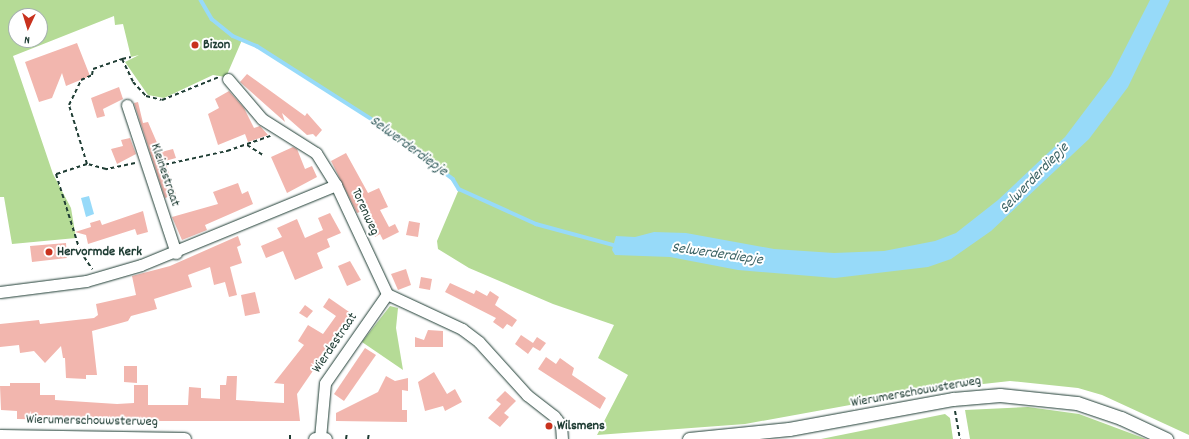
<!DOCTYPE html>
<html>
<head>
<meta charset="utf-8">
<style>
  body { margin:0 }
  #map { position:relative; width:1189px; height:439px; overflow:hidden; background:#fff; font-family:Dekko,sans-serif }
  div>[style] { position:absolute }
  .green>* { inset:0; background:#b5db96 }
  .water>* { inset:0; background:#97daf9 }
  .stream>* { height:3.5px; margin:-1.75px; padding:0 1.75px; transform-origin:1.75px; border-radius:1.75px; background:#97daf9 }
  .building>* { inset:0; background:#f2b6ae }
  .path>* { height:2px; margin-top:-1px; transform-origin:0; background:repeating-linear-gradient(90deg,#1f3d34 0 4px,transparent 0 7px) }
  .roads { filter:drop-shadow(0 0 1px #1f3d34) drop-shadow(0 0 1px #1f3d34) }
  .minor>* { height:11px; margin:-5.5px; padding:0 5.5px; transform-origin:5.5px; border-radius:5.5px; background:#fff }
  .tertiary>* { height:13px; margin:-6.5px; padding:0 6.5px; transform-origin:6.5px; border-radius:6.5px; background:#fff }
  .dots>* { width:11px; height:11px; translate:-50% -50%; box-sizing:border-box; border:2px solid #fff; border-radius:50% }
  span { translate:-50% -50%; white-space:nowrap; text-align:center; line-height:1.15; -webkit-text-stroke:4px #fff; paint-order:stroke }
  .poi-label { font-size:14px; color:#1f3d34; font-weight:700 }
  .left { translate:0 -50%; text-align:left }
  .street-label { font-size:14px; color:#1f3d34 }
  .water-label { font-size:15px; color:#3d6465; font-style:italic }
  .north { position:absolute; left:8px; top:8px; width:40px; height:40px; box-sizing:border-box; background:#fff; border:1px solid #a5b1ae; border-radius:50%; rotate:184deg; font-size:11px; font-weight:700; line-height:16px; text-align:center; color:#1f3d34 }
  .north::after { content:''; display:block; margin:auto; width:14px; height:18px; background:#c8321e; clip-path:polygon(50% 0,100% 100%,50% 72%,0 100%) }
</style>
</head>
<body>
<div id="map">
  <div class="green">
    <div style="clip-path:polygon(evenodd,0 0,1189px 0,1189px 435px,1102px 395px,1078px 388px,1010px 381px,938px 389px,745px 424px,597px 435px,628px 375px,598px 358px,614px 325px,553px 304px,469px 268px,438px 249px,437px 241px,459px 189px,453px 179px,347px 103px,257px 46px,242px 40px,226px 77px,213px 75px,164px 98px,148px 95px,125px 62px,139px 55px,131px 57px,123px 24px,115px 25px,114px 16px,13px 56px,53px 174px,71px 208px,76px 238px,12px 244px,4px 197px,0 197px,0 0,16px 16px,40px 16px,40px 40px,16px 40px,16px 16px)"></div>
    <div style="clip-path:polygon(390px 306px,398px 308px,396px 328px,403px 370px,362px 342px)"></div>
    <div style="clip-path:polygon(1028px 407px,1079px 414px,1146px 439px,970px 439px,965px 410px)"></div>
    <div style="clip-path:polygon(945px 414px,950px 418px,953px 439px,821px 439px)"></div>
  </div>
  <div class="water">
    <div style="clip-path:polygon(1150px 0,1170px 0,1128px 87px,1089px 139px,991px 231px,951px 259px,928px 267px,835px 278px,738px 270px,670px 257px,615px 255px,612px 250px,616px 236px,635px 237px,654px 232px,686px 233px,774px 249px,834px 253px,884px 251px,935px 241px,956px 233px,998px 200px,1065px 137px,1111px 76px)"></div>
    <div style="clip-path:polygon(89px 196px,94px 214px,86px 217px,81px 198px)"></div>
  </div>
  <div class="stream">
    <div style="left:201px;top:0;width:22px;rotate:60deg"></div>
    <div style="left:212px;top:19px;width:27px;rotate:39deg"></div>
    <div style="left:233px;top:36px;width:26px;rotate:23deg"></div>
    <div style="left:257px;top:46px;width:143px;rotate:32.5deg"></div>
    <div style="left:378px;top:123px;width:94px;rotate:36.7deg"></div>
    <div style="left:453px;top:179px;width:12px;rotate:59deg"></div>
    <div style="left:459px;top:189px;width:85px;rotate:24.4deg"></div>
    <div style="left:536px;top:224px;width:84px;rotate:15.2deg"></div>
  </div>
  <div class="building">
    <div style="clip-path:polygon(77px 43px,90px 76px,66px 86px,62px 73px,52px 98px,39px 102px,25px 62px)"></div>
    <div style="clip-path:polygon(247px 74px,305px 116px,307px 113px,322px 130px,316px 137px,313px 134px,307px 135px,282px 113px,285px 122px,240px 82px)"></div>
    <div style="clip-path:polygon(119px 87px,123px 99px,103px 109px,105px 116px,97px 118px,91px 98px)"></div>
    <div style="clip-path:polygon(229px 91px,244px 108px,254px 128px,260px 126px,268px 135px,248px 142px,245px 134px,218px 145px,208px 114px,219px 108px,215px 99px)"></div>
    <div style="clip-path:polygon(138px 102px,143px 123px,148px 122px,161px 152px,173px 149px,176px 158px,165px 161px,176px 194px,165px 198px,134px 103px)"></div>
    <div style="clip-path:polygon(130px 138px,136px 154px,117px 164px,111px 149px,123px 146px,121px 140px)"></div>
    <div style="clip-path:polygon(293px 147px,297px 149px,305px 169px,312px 166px,317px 177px,287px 193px,271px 157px)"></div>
    <div style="clip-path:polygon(346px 153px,368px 193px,379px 188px,388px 207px,380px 210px,389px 227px,395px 224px,399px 232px,383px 240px,380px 234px,375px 237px,365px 210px,357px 213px,331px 161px)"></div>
    <div style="clip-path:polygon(238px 183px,242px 194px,248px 191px,253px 204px,205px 225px,207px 230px,182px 240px,172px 217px,218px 204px,213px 192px)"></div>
    <div style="clip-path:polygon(143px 211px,148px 232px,137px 235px,135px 229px,88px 244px,86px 235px,75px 232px,91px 227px,90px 223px,100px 220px,102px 225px)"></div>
    <div style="clip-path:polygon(330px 213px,341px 233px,327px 239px,330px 247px,317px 253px,323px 268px,295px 280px,283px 251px,266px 258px,261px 246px,282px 237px,277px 228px,297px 219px,305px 238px,323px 230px,318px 218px)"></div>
    <div style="clip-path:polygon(409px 221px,420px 223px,418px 237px,406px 235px)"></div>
    <div style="clip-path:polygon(238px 236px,241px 245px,237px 247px,242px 263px,230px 267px,237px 295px,229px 297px,225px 282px,214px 285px,210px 267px,188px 275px,192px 287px,154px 299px,157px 309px,131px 316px,128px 321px,92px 331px,97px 375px,86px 375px,86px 379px,66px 378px,65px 358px,63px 358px,61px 346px,45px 363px,34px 351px,20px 353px,19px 345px,0 347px,0 324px,39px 320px,40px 324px,94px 318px,98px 315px,96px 304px,136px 295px,132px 276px,170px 266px)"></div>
    <div style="clip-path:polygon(66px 243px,67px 258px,32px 262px,30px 246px)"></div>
    <div style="clip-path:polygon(350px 261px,361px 280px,347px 286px,338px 266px)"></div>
    <div style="clip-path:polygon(406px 269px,411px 285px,398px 290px,391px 274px)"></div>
    <div style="clip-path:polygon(421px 277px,432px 279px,430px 290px,419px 288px)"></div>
    <div style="clip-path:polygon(450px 283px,474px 294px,476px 290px,487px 296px,490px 291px,499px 297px,495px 305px,517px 320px,512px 327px,507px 324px,503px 329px,493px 322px,496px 318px,445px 292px)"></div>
    <div style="clip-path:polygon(255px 292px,260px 313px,245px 316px,241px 295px)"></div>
    <div style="clip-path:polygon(329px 298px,352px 314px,297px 394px,300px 421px,146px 421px,146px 418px,80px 417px,80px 420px,17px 419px,17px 411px,1px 410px,0 386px,10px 386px,10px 383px,40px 383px,40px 395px,55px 395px,55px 400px,117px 404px,134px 403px,134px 385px,148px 385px,148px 405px,188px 405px,189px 387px,201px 388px,201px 398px,220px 399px,220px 385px,226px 385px,227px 376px,237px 376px,236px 400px,284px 403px,284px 384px,274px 383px,304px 345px,298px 341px,308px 325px,323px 334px,336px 316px,323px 307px)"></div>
    <div style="clip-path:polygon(305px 305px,313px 311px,307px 318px,299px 313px)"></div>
    <div style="clip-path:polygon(428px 330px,443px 331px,443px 347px,415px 347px,415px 337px,424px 340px)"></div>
    <div style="clip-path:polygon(521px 335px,533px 343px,537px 337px,546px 343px,540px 351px,533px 347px,528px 354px,515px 344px)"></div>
    <div style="clip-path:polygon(365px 348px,376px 355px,344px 401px,334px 394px)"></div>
    <div style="clip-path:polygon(546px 357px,556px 364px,560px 358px,574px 368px,572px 375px,606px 398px,600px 409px,538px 369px)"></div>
    <div style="clip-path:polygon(124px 366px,137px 366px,137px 383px,124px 382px)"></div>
    <div style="clip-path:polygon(434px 372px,447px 394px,455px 389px,462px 402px,445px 411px,443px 406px,425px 411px,418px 382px)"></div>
    <div style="clip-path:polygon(386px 376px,395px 381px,408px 378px,408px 391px,402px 390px,402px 410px,407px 410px,407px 422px,336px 421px,336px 413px,378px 392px)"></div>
    <div style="clip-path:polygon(505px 391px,516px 401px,504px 413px,509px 417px,500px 427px,488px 418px,501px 404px,496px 400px)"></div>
  </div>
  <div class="path">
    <div style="left:122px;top:59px;width:9px;rotate:-13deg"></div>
    <div style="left:247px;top:145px;width:19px;rotate:32deg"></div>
    <div style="left:135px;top:163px;width:30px;rotate:168deg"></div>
    <div style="left:106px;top:169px;width:20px;rotate:-165deg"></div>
    <div style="left:87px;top:164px;width:62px;rotate:-107deg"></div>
    <div style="left:69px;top:105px;width:28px;rotate:-64deg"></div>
    <div style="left:81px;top:80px;width:12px;rotate:-24deg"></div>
    <div style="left:92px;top:75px;width:6px;rotate:-81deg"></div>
    <div style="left:93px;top:69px;width:31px;rotate:-19deg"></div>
    <div style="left:122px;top:59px;width:25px;rotate:64deg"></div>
    <div style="left:133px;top:82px;width:19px;rotate:47deg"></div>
    <div style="left:146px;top:96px;width:16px;rotate:14deg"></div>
    <div style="left:162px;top:100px;width:61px;rotate:-22deg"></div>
    <div style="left:87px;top:164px;width:33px;rotate:162deg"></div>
    <div style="left:56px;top:174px;width:81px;rotate:72.7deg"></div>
    <div style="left:80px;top:251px;width:22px;rotate:56deg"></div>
    <div style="left:158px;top:166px;width:71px;rotate:-12.3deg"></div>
    <div style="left:227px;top:151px;width:46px;rotate:-19.2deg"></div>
    <div style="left:955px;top:411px;width:28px;rotate:80deg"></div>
    <div style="left:290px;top:439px;width:7px;rotate:-90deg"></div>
    <div style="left:346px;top:439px;width:6px;rotate:-81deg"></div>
    <div style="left:368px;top:439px;width:6px;rotate:-81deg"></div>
  </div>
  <div class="roads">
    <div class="minor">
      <div style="left:228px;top:79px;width:52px;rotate:49.6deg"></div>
      <div style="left:262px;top:119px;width:64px;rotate:32.2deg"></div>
      <div style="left:316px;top:153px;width:38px;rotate:58deg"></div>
      <div style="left:127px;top:105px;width:156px;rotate:71.7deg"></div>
      <div style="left:0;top:292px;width:87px;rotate:-7.3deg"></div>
      <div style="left:86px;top:281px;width:57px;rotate:-16.2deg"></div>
      <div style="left:141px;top:265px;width:211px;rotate:-22.3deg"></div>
      <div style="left:336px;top:185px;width:120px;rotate:64.9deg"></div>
      <div style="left:387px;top:294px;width:83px;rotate:25deg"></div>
      <div style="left:462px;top:329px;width:21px;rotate:37deg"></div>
      <div style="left:479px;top:342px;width:72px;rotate:47.8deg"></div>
      <div style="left:527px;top:395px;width:34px;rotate:38deg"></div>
      <div style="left:554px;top:416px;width:11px;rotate:52deg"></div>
      <div style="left:561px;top:425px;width:14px;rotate:86deg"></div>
      <div style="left:320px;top:438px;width:55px;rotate:-84.8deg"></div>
      <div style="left:325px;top:383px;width:108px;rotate:-55.1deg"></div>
    </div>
    <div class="tertiary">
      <div style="left:0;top:436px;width:184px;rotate:0.9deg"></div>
      <div style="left:315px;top:439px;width:10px"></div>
      <div style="left:689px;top:439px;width:100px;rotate:-5.7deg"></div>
      <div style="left:789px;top:429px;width:167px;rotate:-10.4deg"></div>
      <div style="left:953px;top:399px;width:47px;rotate:-4.9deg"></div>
      <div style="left:1000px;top:395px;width:77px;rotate:5.9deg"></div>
      <div style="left:1077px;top:403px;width:46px;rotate:18.8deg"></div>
      <div style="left:1121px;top:418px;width:50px;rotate:25deg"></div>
    </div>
  </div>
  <div class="dots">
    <div style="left:195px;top:45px;background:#c8321e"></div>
    <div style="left:49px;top:252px;background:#c8321e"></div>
    <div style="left:549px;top:426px;background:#c8321e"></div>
  </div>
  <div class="poi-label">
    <span class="left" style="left:203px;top:45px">Bizon</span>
    <span class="left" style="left:57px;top:252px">Hervormde Kerk</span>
    <span class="left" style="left:557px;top:426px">Wilsmens</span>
  </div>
  <div class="street-label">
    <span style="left:165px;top:175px;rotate:71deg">Kleinestraat</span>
    <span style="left:365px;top:212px;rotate:66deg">Torenweg</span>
    <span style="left:335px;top:343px;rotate:-56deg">Wierdestraat</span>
    <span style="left:916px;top:392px;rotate:-10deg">Wierumerschouwsterweg</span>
    <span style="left:92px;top:421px;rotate:1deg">Wierumerschouwsterweg</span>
  </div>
  <div class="water-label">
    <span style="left:408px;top:147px;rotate:36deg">Selwerderdiepje</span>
    <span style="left:1035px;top:179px;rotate:-46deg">Selwerderdiepje</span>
    <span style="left:717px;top:255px;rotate:8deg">Selwerderdiepje</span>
  </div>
  <div class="north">N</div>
</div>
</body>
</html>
